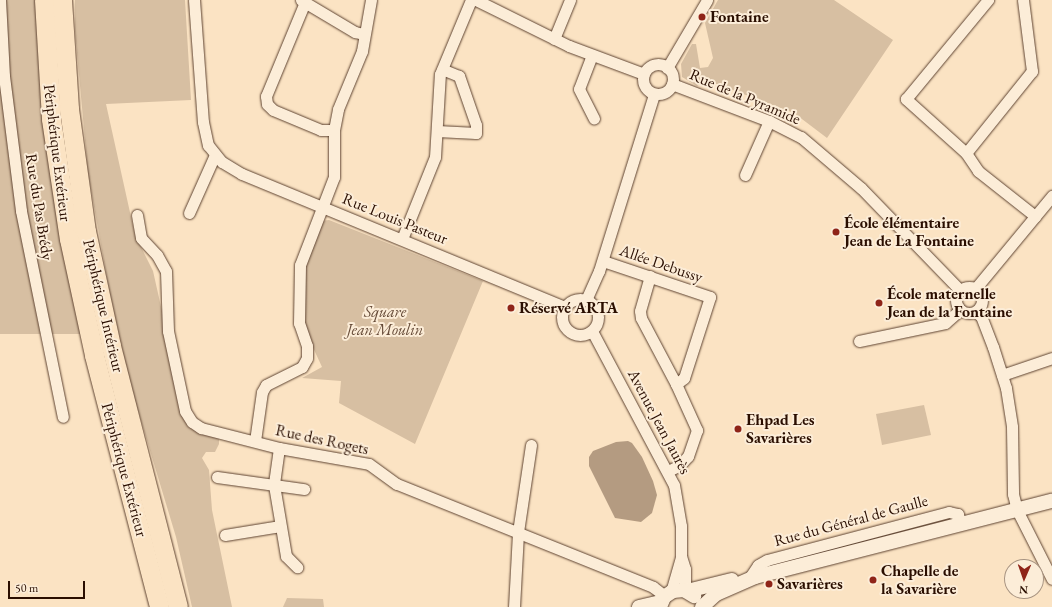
<!DOCTYPE html>
<html>
<head>
<meta charset="utf-8">
<style>
  body { margin:0 }
  #map { position:relative; width:1052px; height:607px; overflow:hidden; background:#fbe3c3; font-family:"EB Garamond",serif }
  div>[style] { position:absolute }
  .green>* { inset:0; background:#d7bfa2 }
  .water>* { inset:0; background:#b49b81 }
  .roads { filter:drop-shadow(0 0 1px #5e4331) drop-shadow(0 0 1px #5e4331) }
  .minor>* { height:11px; margin:-5.5px; padding:0 5.5px; transform-origin:5.5px; border-radius:5.5px; background:#fcedd8 }
  .minor>.ring { margin:-5.5px; padding:0; box-sizing:content-box; background:none; border:11px solid #fcedd8; border-radius:50% }
  .tertiary>* { height:14px; margin:-7px; padding:0 7px; transform-origin:7px; border-radius:7px; background:#fcedd8 }
  .trunk>* { height:19px; margin:-9.5px; padding:0 9.5px; transform-origin:9.5px; border-radius:9.5px; background:#fbe3c3 }
  .dots>* { width:11px; height:11px; translate:-50% -50%; box-sizing:border-box; border:2px solid #fcedd8; border-radius:50% }
  span { translate:-50% -50%; white-space:nowrap; text-align:center; line-height:1.15; -webkit-text-stroke:4px #fcedd8; paint-order:stroke }
  .poi-label { font-size:16px; color:#2a0e00; font-weight:700 }
  .left { translate:0 -50%; text-align:left }
  .street-label { font-size:16px; color:#2a0e00 }
  .park-label { font-size:16px; color:#674c39; font-style:italic }
  .north { position:absolute; left:1004px; top:559px; width:40px; height:40px; box-sizing:border-box; background:#fcedd8; border:1px solid #a89482; border-radius:50%; rotate:182deg; font-size:11px; font-weight:700; line-height:16px; text-align:center; color:#2a0e00 }
  .north::after { content:''; display:block; margin:auto; width:14px; height:18px; background:#8f2418; clip-path:polygon(50% 0,100% 100%,50% 72%,0 100%) }
  .scale { position:absolute; left:8px; top:581px; width:77px; height:18px; box-sizing:border-box; border:2px solid #2a0e00; border-top:0; padding-left:5px; font-size:12px; line-height:14px; white-space:nowrap; color:#2a0e00; -webkit-text-stroke:3px #fcedd8; paint-order:stroke }
</style>
</head>
<body>
<div id="map">
  <div class="green">
    <div style="clip-path:polygon(0 0,38px 0,81px 334px,0 334px)"></div>
    <div style="clip-path:polygon(75px 0,185px 0,191px 100px,106px 104px,135px 235px,153px 271px,186px 418px,219px 438px,219px 444px,215px 452px,206px 452px,202px 458px,209px 470px,212px 510px,232px 607px,192px 607px,176px 537px,130px 384px,109px 289px,88px 173px,75px 31px)"></div>
    <div style="clip-path:polygon(718px 0,834px 0,893px 40px,827px 138px,794px 113px,711px 82px,704px 81px,697px 86px,682px 77px,681px 64px,692px 44px,696px 44px,700px 68px,708px 67px,713px 58px,705px 23px)"></div>
    <div style="clip-path:polygon(329px 220px,483px 281px,415px 444px,339px 403px,341px 381px,302px 378px,322px 367px,304px 328px,304px 268px,321px 221px)"></div>
    <div style="clip-path:polygon(924px 405px,931px 435px,882px 445px,876px 414px)"></div>
    <div style="clip-path:polygon(287px 598px,323px 599px,324px 607px,283px 607px)"></div>
  </div>
  <div class="water">
    <div style="clip-path:polygon(628px 441px,632px 443px,642px 457px,653px 481px,657px 495px,652px 513px,641px 522px,615px 518px,589px 466px,589px 457px,593px 451px,616px 442px)"></div>
  </div>
  <div class="roads">
    <div class="minor">
      <div style="left:0;top:0;width:76px;rotate:87deg"></div>
      <div style="left:4px;top:76px;width:136px;rotate:82.8deg"></div>
      <div style="left:21px;top:211px;width:210px;rotate:78.5deg"></div>
      <div style="left:194px;top:0;width:122px;rotate:85.8deg"></div>
      <div style="left:203px;top:122px;width:24px;rotate:78deg"></div>
      <div style="left:208px;top:145px;width:22px;rotate:51deg"></div>
      <div style="left:222px;top:162px;width:23px;rotate:31deg"></div>
      <div style="left:242px;top:174px;width:349px;rotate:22.4deg"></div>
      <div style="left:301px;top:0;width:63px;rotate:30.7deg"></div>
      <div style="left:355px;top:32px;width:9px;rotate:13deg"></div>
      <div style="left:476px;top:0;width:104px;rotate:26.3deg"></div>
      <div style="left:569px;top:46px;width:80px;rotate:20.5deg"></div>
      <div style="left:1023px;top:0;width:72px;rotate:82.8deg"></div>
      <div style="left:1032px;top:71px;width:105px;rotate:128.8deg"></div>
      <div style="left:966px;top:153px;width:22px;rotate:56deg"></div>
      <div style="left:978px;top:171px;width:73px;rotate:38.3deg"></div>
      <div style="left:305px;top:2px;width:102px;rotate:112.5deg"></div>
      <div style="left:266px;top:96px;width:8px;rotate:83deg"></div>
      <div style="left:267px;top:104px;width:8px;rotate:45deg"></div>
      <div style="left:273px;top:110px;width:52px;rotate:22.6deg"></div>
      <div style="left:321px;top:130px;width:13px"></div>
      <div style="left:554px;top:39px;width:42px;rotate:-67.7deg"></div>
      <div style="left:592px;top:55px;width:36px;rotate:111deg"></div>
      <div style="left:579px;top:89px;width:33px;rotate:63deg"></div>
      <div class="ring" style="left:643px;top:64px;width:19px;height:19px"></div>
      <div style="left:667px;top:68px;width:79px;rotate:-59.5deg"></div>
      <div style="left:672px;top:84px;width:104px;rotate:20.9deg"></div>
      <div style="left:769px;top:121px;width:36px;rotate:27deg"></div>
      <div style="left:801px;top:137px;width:79px;rotate:40.4deg"></div>
      <div style="left:861px;top:188px;width:142px;rotate:45.9deg"></div>
      <div style="left:437px;top:131px;width:39px;rotate:3deg"></div>
      <div style="left:476px;top:133px;width:8px;rotate:-90deg"></div>
      <div style="left:476px;top:125px;width:52px;rotate:-109.1deg"></div>
      <div style="left:459px;top:76px;width:18px;rotate:-158deg"></div>
      <div style="left:966px;top:153px;width:81px;rotate:-138deg"></div>
      <div style="left:906px;top:99px;width:129px;rotate:-50.4deg"></div>
      <div style="left:745px;top:175px;width:59px;rotate:-66deg"></div>
      <div style="left:189px;top:213px;width:64px;rotate:-65.9deg"></div>
      <div style="left:137px;top:215px;width:23px;rotate:80deg"></div>
      <div style="left:141px;top:238px;width:23px;rotate:47deg"></div>
      <div style="left:157px;top:255px;width:18px;rotate:61deg"></div>
      <div style="left:166px;top:271px;width:60px;rotate:88.1deg"></div>
      <div style="left:168px;top:331px;width:82px;rotate:78deg"></div>
      <div style="left:185px;top:411px;width:13px;rotate:58deg"></div>
      <div style="left:192px;top:422px;width:11px;rotate:34deg"></div>
      <div style="left:201px;top:428px;width:81px;rotate:14.4deg"></div>
      <div style="left:279px;top:448px;width:91px;rotate:10.1deg"></div>
      <div style="left:369px;top:464px;width:34px;rotate:36deg"></div>
      <div style="left:397px;top:484px;width:276px;rotate:21.9deg"></div>
      <div style="left:653px;top:587px;width:15px;rotate:37deg"></div>
      <div style="left:402px;top:239px;width:88px;rotate:-68.1deg"></div>
      <div style="left:435px;top:157px;width:83px;rotate:-86.6deg"></div>
      <div style="left:440px;top:74px;width:80px;rotate:-67.3deg"></div>
      <div style="left:603px;top:261px;width:113px;rotate:18.6deg"></div>
      <div style="left:710px;top:297px;width:85px;rotate:107.8deg"></div>
      <div style="left:684px;top:378px;width:10px;rotate:143deg"></div>
      <div style="left:650px;top:276px;width:36px;rotate:106deg"></div>
      <div style="left:640px;top:311px;width:7px;rotate:82deg"></div>
      <div style="left:641px;top:318px;width:75px;rotate:62.1deg"></div>
      <div style="left:676px;top:384px;width:51px;rotate:65.5deg"></div>
      <div style="left:697px;top:430px;width:28px;rotate:109deg"></div>
      <div style="left:688px;top:456px;width:12px;rotate:132deg"></div>
      <div style="left:680px;top:465px;width:13px;rotate:153deg"></div>
      <div class="ring" style="left:956px;top:287px;width:15px;height:15px"></div>
      <div style="left:975px;top:289px;width:121px;rotate:-50.4deg"></div>
      <div class="ring" style="left:562px;top:299px;width:25px;height:25px"></div>
      <div style="left:586px;top:300px;width:32px;rotate:-66deg"></div>
      <div style="left:599px;top:271px;width:185px;rotate:-72.7deg"></div>
      <div style="left:975px;top:312px;width:7px;rotate:34deg"></div>
      <div style="left:981px;top:316px;width:33px;rotate:69deg"></div>
      <div style="left:993px;top:347px;width:43px;rotate:72.4deg"></div>
      <div style="left:1006px;top:388px;width:39px;rotate:81deg"></div>
      <div style="left:1012px;top:427px;width:67px;rotate:89.1deg"></div>
      <div style="left:1013px;top:494px;width:16px;rotate:76deg"></div>
      <div style="left:1017px;top:510px;width:77px;rotate:63.1deg"></div>
      <div style="left:592px;top:331px;width:174px;rotate:62deg"></div>
      <div style="left:674px;top:485px;width:42px;rotate:80.3deg"></div>
      <div style="left:681px;top:526px;width:30px;rotate:90deg"></div>
      <div style="left:681px;top:556px;width:14px;rotate:73deg"></div>
      <div style="left:685px;top:569px;width:22px;rotate:90deg"></div>
      <div style="left:859px;top:341px;width:88px;rotate:-11.8deg"></div>
      <div style="left:945px;top:323px;width:20px;rotate:-41deg"></div>
      <div style="left:1002px;top:375px;width:53px;rotate:-18.8deg"></div>
      <div style="left:255px;top:441px;width:49px;rotate:-81.9deg"></div>
      <div style="left:262px;top:392px;width:8px;rotate:-60deg"></div>
      <div style="left:266px;top:385px;width:40px;rotate:-26.6deg"></div>
      <div style="left:302px;top:367px;width:10px;rotate:-61deg"></div>
      <div style="left:307px;top:358px;width:12px;rotate:-90deg"></div>
      <div style="left:307px;top:346px;width:24px;rotate:-109deg"></div>
      <div style="left:299px;top:323px;width:58px;rotate:-89deg"></div>
      <div style="left:300px;top:265px;width:94px;rotate:-68.9deg"></div>
      <div style="left:334px;top:177px;width:47px;rotate:-90deg"></div>
      <div style="left:334px;top:130px;width:21px;rotate:-79deg"></div>
      <div style="left:338px;top:109px;width:63px;rotate:-67.5deg"></div>
      <div style="left:362px;top:51px;width:52px;rotate:-80deg"></div>
      <div style="left:279px;top:448px;width:37px;rotate:98deg"></div>
      <div style="left:274px;top:485px;width:72px;rotate:80.4deg"></div>
      <div style="left:286px;top:556px;width:16px;rotate:45deg"></div>
      <div style="left:217px;top:477px;width:88px;rotate:7.9deg"></div>
      <div style="left:225px;top:535px;width:56px;rotate:-9.3deg"></div>
      <div style="left:750px;top:577px;width:14px;rotate:-56deg"></div>
      <div style="left:758px;top:565px;width:10px;rotate:-29deg"></div>
      <div style="left:767px;top:560px;width:188px;rotate:-14.8deg"></div>
      <div style="left:949px;top:512px;width:9px;rotate:13deg"></div>
      <div style="left:958px;top:514px;width:10px;rotate:79deg"></div>
      <div style="left:671px;top:592px;width:37px;rotate:-74deg"></div>
      <div style="left:514px;top:607px;width:75px;rotate:-86.9deg"></div>
      <div style="left:518px;top:532px;width:88px;rotate:-81.5deg"></div>
    </div>
    <div class="tertiary">
      <div style="left:687px;top:591px;width:46px;rotate:-13.7deg"></div>
      <div style="left:639px;top:607px;width:23px;rotate:-13deg"></div>
      <div style="left:660px;top:607px;width:11px;rotate:-68deg"></div>
      <div style="left:664px;top:597px;width:11px;rotate:-34deg"></div>
      <div style="left:673px;top:591px;width:11px;rotate:-5deg"></div>
      <div style="left:684px;top:590px;width:12px;rotate:31deg"></div>
      <div style="left:702px;top:607px;width:19px;rotate:-43deg"></div>
      <div style="left:716px;top:594px;width:43px;rotate:-23.6deg"></div>
      <div style="left:755px;top:577px;width:307px;rotate:-14.4deg"></div>
    </div>
    <div class="trunk">
      <div style="left:44px;top:0;width:119px;rotate:86.6deg"></div>
      <div style="left:51px;top:119px;width:121px;rotate:81.5deg"></div>
      <div style="left:69px;top:239px;width:119px;rotate:77.8deg"></div>
      <div style="left:94px;top:355px;width:260px;rotate:75.5deg"></div>
      <div style="left:62px;top:0;width:109px;rotate:86.3deg"></div>
      <div style="left:69px;top:109px;width:123px;rotate:82.1deg"></div>
      <div style="left:86px;top:231px;width:118px;rotate:77.7deg"></div>
      <div style="left:111px;top:346px;width:269px;rotate:75.6deg"></div>
    </div>
  </div>
  <div class="dots">
    <div style="left:702px;top:17px;background:#8f2418"></div>
    <div style="left:836px;top:232px;background:#8f2418"></div>
    <div style="left:879px;top:303px;background:#8f2418"></div>
    <div style="left:511px;top:308px;background:#8f2418"></div>
    <div style="left:738px;top:429px;background:#8f2418"></div>
    <div style="left:873px;top:580px;background:#8f2418"></div>
    <div style="left:769px;top:584px;background:#8f2418"></div>
  </div>
  <div class="poi-label">
    <span class="left" style="left:710px;top:17px">Fontaine</span>
    <span class="left" style="left:844px;top:232px">École élémentaire<br>Jean de La Fontaine</span>
    <span class="left" style="left:887px;top:303px">École maternelle<br>Jean de la Fontaine</span>
    <span class="left" style="left:519px;top:308px">Réservé ARTA</span>
    <span class="left" style="left:746px;top:429px">Ehpad Les<br>Savarières</span>
    <span class="left" style="left:881px;top:580px">Chapelle de<br>la Savarière</span>
    <span class="left" style="left:777px;top:584px">Savarières</span>
  </div>
  <div class="street-label">
    <span style="left:745px;top:97px;rotate:23deg">Rue de la Pyramide</span>
    <span style="left:57px;top:153px;rotate:83deg">Périphérique Extérieur</span>
    <span style="left:39px;top:207px;rotate:81deg">Rue du Pas Brédy</span>
    <span style="left:395px;top:219px;rotate:22deg">Rue Louis Pasteur</span>
    <span style="left:661px;top:264px;rotate:19deg">Allée Debussy</span>
    <span style="left:103px;top:306px;rotate:77deg">Périphérique Intérieur</span>
    <span style="left:659px;top:422px;rotate:62deg">Avenue Jean Jaurès</span>
    <span style="left:322px;top:440px;rotate:12deg">Rue des Rogets</span>
    <span style="left:124px;top:470px;rotate:75deg">Périphérique Extérieur</span>
    <span style="left:851px;top:521px;rotate:-15deg">Rue du Général de Gaulle</span>
  </div>
  <div class="park-label">
    <span style="left:385px;top:321px">Square<br>Jean Moulin</span>
  </div>
  <div class="north">N</div>
  <div class="scale">50 m</div>
</div>
</body>
</html>
